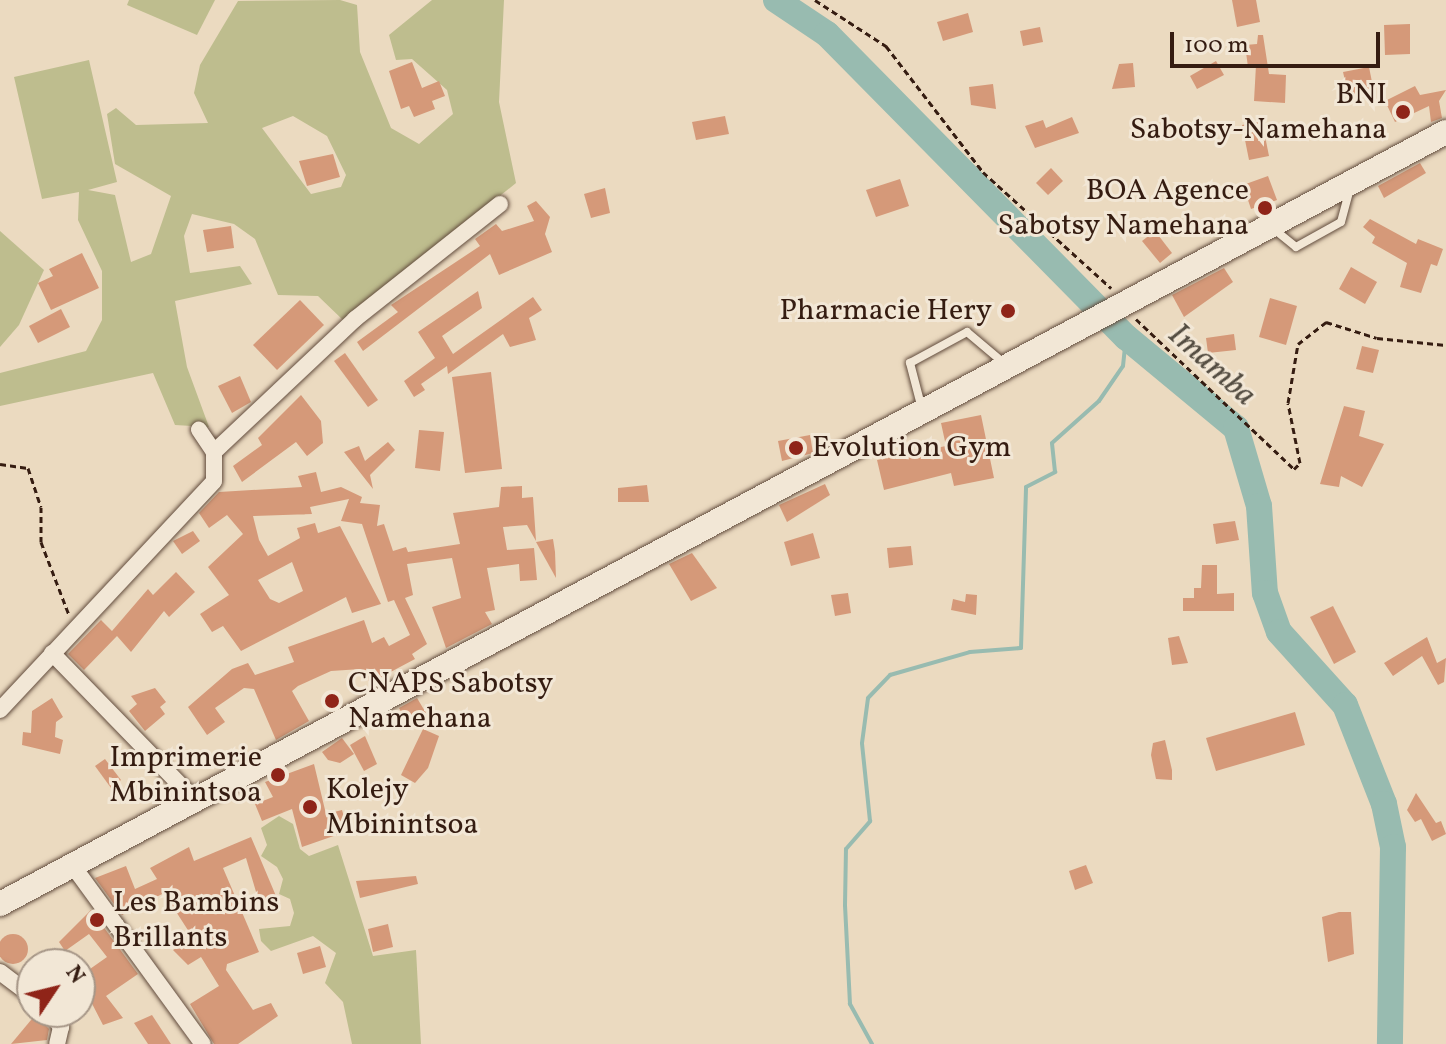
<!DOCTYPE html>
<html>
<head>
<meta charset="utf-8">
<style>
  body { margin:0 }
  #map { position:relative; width:1446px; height:1044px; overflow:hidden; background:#ebdac0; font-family:Vollkorn,serif }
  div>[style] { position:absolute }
  .green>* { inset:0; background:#bebd8e }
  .stream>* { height:4px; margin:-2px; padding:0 2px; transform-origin:2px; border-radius:2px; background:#98bbb0 }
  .river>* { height:26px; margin:-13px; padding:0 13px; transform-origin:13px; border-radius:13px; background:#98bbb0 }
  .building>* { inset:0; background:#d59979 }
  .round { border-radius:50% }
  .path>* { height:3px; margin-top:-1.5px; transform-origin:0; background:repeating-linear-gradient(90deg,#351c11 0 6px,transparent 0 10px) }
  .roads { filter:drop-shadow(0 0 2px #624c3d) drop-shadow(0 0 2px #624c3d) }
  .lane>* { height:8px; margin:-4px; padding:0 4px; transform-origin:4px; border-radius:4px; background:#f2e7d6 }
  .street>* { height:16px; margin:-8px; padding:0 8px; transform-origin:8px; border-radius:8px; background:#f2e7d6 }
  .secondary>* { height:24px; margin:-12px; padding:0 12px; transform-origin:12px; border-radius:12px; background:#f2e7d6 }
  .dots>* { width:22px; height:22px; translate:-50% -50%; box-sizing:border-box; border:4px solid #f2e7d6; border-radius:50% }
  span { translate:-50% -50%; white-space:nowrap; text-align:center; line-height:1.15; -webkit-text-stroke:6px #f2e7d6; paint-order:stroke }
  .poi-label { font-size:30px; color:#351c11 }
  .right { translate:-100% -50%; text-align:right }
  .left { translate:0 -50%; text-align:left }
  .water-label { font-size:32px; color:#534c41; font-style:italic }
  .north { position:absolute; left:16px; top:948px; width:80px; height:80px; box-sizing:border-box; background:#f2e7d6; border:2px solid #a69687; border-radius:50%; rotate:55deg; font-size:22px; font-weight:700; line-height:32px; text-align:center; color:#351c11 }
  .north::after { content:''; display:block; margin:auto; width:28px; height:36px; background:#8f2418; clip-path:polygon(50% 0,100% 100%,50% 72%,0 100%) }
  .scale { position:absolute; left:1170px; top:32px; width:210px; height:36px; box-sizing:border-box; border:4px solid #351c11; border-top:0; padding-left:10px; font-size:24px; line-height:28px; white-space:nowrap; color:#351c11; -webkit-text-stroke:6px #f2e7d6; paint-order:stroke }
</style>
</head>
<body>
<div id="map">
  <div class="green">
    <div style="clip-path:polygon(129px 0,215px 0,197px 35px,127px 5px)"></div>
    <div style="clip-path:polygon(evenodd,340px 0,357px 5px,360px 52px,391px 128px,419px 144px,453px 114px,447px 90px,412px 59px,396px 60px,389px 35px,432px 0,504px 0,499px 102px,516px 183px,344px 321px,318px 296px,278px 295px,255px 239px,234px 224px,192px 214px,184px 236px,190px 273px,240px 266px,252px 284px,175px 301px,187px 367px,209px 427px,175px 425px,153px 373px,0 406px,0 373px,86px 351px,102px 320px,102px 271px,78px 220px,79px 192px,42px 199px,14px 77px,89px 60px,117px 182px,88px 190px,115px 195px,131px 262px,151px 254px,171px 196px,115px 164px,107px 114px,116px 108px,136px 125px,208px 123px,194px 93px,200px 65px,238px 1px,340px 0,293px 116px,327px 136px,346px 175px,341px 187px,311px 194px,262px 128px,293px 116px)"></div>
    <div style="clip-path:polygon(0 231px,44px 270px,19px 325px,0 347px)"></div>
    <div style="clip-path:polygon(279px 816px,293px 824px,300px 849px,309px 856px,338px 845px,373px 956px,416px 950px,421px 1044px,352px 1044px,343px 1002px,325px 983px,336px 953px,313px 936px,271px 951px,261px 941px,259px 929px,290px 926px,294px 913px,290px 899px,279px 894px,283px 879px,277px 867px,261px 856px,267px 845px,261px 828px)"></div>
  </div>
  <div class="stream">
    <div style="left:872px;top:1044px;width:46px;rotate:-118.8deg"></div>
    <div style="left:850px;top:1004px;width:99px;rotate:-92.9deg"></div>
    <div style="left:845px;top:905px;width:56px;rotate:-89deg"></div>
    <div style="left:846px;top:849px;width:37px;rotate:-49deg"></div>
    <div style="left:870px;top:821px;width:78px;rotate:-95.9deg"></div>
    <div style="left:862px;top:743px;width:45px;rotate:-82.4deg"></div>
    <div style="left:868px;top:698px;width:32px;rotate:-46deg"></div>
    <div style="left:890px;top:675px;width:83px;rotate:-16deg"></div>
    <div style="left:970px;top:652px;width:51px;rotate:-4.5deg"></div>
    <div style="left:1021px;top:648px;width:161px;rotate:-88.2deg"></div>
    <div style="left:1026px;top:487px;width:33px;rotate:-27deg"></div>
    <div style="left:1055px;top:472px;width:29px;rotate:-96deg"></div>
    <div style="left:1052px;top:443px;width:63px;rotate:-41.8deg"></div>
    <div style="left:1099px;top:401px;width:42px;rotate:-55.6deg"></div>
    <div style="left:1123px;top:366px;width:29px;rotate:-84deg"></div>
  </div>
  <div class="river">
    <div style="left:776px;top:0;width:61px;rotate:33.7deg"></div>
    <div style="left:827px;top:34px;width:426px;rotate:45.4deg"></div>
    <div style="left:1126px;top:337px;width:143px;rotate:39.6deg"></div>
    <div style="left:1236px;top:428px;width:81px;rotate:73.6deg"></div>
    <div style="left:1259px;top:506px;width:87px;rotate:86.1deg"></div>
    <div style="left:1265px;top:593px;width:41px;rotate:70.3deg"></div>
    <div style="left:1279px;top:632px;width:98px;rotate:47.9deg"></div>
    <div style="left:1345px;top:705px;width:106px;rotate:68.5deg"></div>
    <div style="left:1384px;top:804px;width:44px;rotate:78.2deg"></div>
    <div style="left:1393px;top:847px;width:197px;rotate:90.9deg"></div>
  </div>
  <div class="building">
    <div style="clip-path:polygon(1232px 0,1256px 0,1260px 22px,1237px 27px)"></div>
    <div style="clip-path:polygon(968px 13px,973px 32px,943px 41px,937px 22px)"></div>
    <div style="clip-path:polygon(1410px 24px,1410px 54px,1385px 55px,1384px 25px)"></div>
    <div style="clip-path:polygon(1040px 27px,1043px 42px,1023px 46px,1020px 31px)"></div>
    <div style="clip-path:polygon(1258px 35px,1263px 35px,1269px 74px,1286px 75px,1285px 103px,1254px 101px,1256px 65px,1248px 67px,1245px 45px,1257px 44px)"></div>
    <div style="clip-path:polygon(1216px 61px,1224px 75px,1197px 89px,1190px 76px)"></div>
    <div style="clip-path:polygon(412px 62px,422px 88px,439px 81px,445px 96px,432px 101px,435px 109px,414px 117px,409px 106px,401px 109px,389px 71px)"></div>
    <div style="clip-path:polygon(1133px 63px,1135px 87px,1112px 89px,1119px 64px)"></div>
    <div style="clip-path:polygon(1369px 67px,1374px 92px,1349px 98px,1343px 72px)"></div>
    <div style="clip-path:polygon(993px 84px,996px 109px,971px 105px,969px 87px)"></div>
    <div style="clip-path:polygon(1415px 86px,1420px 95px,1446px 90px,1439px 101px,1442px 118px,1431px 122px,1429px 106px,1395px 122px,1385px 101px)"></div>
    <div style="clip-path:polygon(725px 116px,729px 134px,696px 140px,692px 122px)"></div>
    <div style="clip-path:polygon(1072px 117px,1079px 133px,1035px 148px,1025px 126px,1043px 120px,1046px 128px)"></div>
    <div style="clip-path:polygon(1262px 121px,1269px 156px,1249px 160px,1242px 125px)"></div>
    <div style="clip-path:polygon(333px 154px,340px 177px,307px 186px,299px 161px)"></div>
    <div style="clip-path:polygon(1420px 163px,1426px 173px,1384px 198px,1378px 186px)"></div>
    <div style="clip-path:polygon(1051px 168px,1063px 181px,1048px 195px,1036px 183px)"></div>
    <div style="clip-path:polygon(1268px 176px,1277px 200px,1251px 209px,1243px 185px)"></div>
    <div style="clip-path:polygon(900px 179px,909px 206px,876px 217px,866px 190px)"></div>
    <div style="clip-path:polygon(605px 188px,610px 213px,591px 218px,584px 194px)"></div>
    <div style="clip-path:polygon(536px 201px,550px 217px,545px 234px,552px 252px,499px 275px,490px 254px,363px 351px,357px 342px,398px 312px,391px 305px,480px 246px,475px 239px,496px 224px,502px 231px,534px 221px,527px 206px)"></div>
    <div style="clip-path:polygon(1370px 219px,1416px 244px,1418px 239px,1443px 249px,1437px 266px,1431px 264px,1421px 293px,1400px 287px,1407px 263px,1372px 243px,1375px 237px,1363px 227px)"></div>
    <div style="clip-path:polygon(231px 226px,234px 248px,207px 252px,203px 230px)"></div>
    <div style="clip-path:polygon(1155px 231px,1172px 253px,1160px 263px,1142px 241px)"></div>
    <div style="clip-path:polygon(82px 253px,99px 288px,51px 310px,38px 283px,53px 276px,49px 269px)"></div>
    <div style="clip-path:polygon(1351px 267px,1377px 282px,1365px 304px,1339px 289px)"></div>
    <div style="clip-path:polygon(1224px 268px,1233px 282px,1184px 317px,1172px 295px)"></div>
    <div style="clip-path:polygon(478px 291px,482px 308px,442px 336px,453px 354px,533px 297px,542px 310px,529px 318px,536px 340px,510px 347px,503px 334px,448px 374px,447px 366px,421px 384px,425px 390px,414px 397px,404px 381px,435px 358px,418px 332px)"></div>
    <div style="clip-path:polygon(1270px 298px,1297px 306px,1286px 345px,1259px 337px)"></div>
    <div style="clip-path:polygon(300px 300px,324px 325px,277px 370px,253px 345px)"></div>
    <div style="clip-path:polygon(61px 309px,70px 327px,38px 343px,29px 326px)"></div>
    <div style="clip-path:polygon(1234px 334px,1236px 350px,1208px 353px,1206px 338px)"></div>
    <div style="clip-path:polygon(1362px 346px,1379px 350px,1373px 373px,1356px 369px)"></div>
    <div style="clip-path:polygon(345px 353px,378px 400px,368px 407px,334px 361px)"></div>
    <div style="clip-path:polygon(491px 372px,502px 469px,465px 473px,452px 377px)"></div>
    <div style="clip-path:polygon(240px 376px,251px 402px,232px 413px,218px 386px)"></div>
    <div style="clip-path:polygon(301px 395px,321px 421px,323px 443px,307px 456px,296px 442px,242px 482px,233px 466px,262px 445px,258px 438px)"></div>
    <div style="clip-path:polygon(1344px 406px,1365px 411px,1359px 436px,1384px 444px,1362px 487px,1341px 476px,1339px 487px,1320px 484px)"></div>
    <div style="clip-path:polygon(981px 415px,994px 478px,954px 486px,951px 473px,884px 490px,877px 460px,946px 446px,941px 423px)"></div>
    <div style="clip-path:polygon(419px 430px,444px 432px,440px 471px,415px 468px)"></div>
    <div style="clip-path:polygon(810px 435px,813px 453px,782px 461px,778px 441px)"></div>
    <div style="clip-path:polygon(388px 442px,395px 450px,370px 475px,373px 489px,344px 452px,359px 446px,365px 461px)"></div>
    <div style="clip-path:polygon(evenodd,316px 472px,321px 492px,341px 487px,362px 497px,360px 503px,380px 505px,377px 526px,384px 524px,393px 551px,406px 547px,408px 552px,460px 544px,453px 513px,499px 507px,501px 487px,522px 486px,522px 498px,533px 497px,536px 541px,527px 525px,503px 527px,507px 550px,534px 548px,537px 580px,520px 581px,519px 564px,487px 568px,495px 610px,485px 612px,492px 624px,446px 648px,432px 607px,461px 598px,452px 558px,407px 564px,413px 595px,405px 598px,427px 644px,412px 654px,415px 659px,370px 683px,361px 669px,331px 671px,298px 686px,292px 691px,309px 721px,276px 740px,254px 689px,244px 688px,215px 708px,225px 722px,207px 735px,188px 707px,232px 669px,248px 663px,255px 675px,294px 662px,288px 647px,364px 620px,372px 643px,384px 637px,389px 646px,410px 635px,394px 600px,388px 602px,362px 524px,341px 521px,349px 499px,310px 507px,312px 514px,253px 516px,259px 540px,268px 556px,300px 538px,297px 528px,315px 523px,318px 533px,340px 526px,381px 604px,352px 613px,346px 597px,241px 651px,223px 626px,212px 632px,200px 614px,229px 595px,208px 567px,243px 534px,227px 515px,209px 528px,199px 513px,219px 492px,302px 487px,298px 476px,316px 472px,292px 562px,303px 591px,279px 603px,270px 599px,258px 580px,292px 562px)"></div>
    <div style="clip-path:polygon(825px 484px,830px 495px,787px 522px,779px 505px)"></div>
    <div style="clip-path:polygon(647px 485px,649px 502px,618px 502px,618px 488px)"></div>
    <div style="clip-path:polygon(1235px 521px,1239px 540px,1216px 544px,1213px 524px)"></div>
    <div style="clip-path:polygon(193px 531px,200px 541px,182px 554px,173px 541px)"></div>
    <div style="clip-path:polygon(813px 533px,820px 558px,791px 566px,784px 542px)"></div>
    <div style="clip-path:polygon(553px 539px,555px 552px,556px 578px,536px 542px)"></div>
    <div style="clip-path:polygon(911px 546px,913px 565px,889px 568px,887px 548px)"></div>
    <div style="clip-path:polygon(692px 553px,717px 588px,691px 601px,669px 564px)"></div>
    <div style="clip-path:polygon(1202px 565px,1217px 565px,1217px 594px,1234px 593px,1234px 611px,1183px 611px,1183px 598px,1194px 598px,1194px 588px,1201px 588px)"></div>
    <div style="clip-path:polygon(176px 572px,195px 592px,169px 617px,164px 611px,131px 652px,117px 636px,84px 670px,68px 654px,101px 620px,112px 631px,148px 589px,153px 595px)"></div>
    <div style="clip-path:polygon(848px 593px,851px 613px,835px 616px,831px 595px)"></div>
    <div style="clip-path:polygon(966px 594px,977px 595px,976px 615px,951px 610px,953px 599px,965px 602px)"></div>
    <div style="clip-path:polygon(1333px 606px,1356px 652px,1334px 664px,1310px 617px)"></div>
    <div style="clip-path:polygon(1179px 636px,1188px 663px,1172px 665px,1168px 638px)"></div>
    <div style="clip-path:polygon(1427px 637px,1437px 663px,1446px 658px,1444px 682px,1438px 685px,1422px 656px,1393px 676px,1384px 663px)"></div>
    <div style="clip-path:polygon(155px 688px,166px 702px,160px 707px,165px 714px,145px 731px,129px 711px,137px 704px,131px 696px)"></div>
    <div style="clip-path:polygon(52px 698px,63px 717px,56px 722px,55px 737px,63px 740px,60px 754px,22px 745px,23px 732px,31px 733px,32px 711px)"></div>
    <div style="clip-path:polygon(417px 698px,426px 713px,408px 724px,399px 708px)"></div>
    <div style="clip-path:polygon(1295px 712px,1305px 745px,1216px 771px,1206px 738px)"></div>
    <div style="clip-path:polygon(423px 729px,439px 736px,428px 768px,415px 783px,401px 775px)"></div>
    <div style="clip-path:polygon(365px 736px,377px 764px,364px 771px,350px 745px)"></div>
    <div style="clip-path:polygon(342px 738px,354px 754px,340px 763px,328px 760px,322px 752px)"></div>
    <div style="clip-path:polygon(1165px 740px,1172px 770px,1172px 780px,1156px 779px,1151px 755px,1153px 743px)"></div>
    <div style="clip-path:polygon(105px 759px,121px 780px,111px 788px,95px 766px)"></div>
    <div style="clip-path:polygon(314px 764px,326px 814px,342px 810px,348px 831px,302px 847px,292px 809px,262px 821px,255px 804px,273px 797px,265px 782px)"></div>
    <div style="clip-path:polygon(1416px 793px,1436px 823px,1441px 821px,1446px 834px,1432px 841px,1421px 819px,1415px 822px,1407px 810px)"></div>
    <div style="clip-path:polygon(251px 837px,276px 896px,259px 902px,246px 858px,223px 868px,259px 952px,227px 964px,226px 970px,253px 1010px,271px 1003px,278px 1016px,238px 1044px,214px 1044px,190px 1004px,219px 986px,201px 957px,188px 965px,173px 950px,193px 938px,164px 893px,122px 915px,95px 878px,126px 866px,135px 889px,157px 879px,150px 868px,189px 847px,194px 861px)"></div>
    <div style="clip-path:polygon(1086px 865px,1093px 883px,1075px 890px,1069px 871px)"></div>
    <div style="clip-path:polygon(416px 876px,418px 884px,360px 898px,356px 881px)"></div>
    <div style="clip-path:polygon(91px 910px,138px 974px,106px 996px,123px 1018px,103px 1025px,85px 990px,80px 993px,80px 976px,107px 957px,89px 934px,65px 951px,59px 942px)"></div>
    <div style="clip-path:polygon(1339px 912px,1351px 912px,1354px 954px,1328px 962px,1322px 917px)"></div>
    <div style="clip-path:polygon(388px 924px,393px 947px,373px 952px,368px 929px)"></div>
    <div class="round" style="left:-2px;top:934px;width:30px;height:30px"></div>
    <div style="clip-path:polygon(320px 946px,326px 967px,303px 974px,297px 953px)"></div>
    <div style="clip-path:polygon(36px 1014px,49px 1029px,47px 1040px,11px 1044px)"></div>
    <div style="clip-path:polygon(152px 1015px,171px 1044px,148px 1044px,134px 1023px)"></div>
  </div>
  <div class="path">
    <div style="left:815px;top:0;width:85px;rotate:32.9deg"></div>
    <div style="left:886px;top:46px;width:159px;rotate:52.4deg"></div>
    <div style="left:983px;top:172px;width:173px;rotate:42.2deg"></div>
    <div style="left:1136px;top:319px;width:218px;rotate:43.5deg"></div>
    <div style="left:1294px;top:469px;width:8px;rotate:-45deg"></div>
    <div style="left:1300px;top:463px;width:61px;rotate:-101.3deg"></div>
    <div style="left:1288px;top:403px;width:60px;rotate:-80.4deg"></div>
    <div style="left:1298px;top:344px;width:36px;rotate:-38deg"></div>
    <div style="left:1326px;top:322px;width:53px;rotate:17.4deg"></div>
    <div style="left:1377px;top:338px;width:69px;rotate:5.8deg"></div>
    <div style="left:0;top:464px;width:28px;rotate:8deg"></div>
    <div style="left:28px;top:468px;width:41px;rotate:71.6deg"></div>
    <div style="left:41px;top:507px;width:35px;rotate:90deg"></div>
    <div style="left:41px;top:542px;width:78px;rotate:69deg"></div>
  </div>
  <div class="roads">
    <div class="lane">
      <div style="left:1275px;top:230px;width:27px;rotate:39deg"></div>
      <div style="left:1296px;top:247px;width:51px;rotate:-29.1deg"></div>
      <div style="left:1341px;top:222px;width:35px;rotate:-75deg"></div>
      <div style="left:922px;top:409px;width:48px;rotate:-104.6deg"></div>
      <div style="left:910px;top:363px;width:65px;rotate:-28.5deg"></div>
      <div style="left:967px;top:332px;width:50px;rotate:40.1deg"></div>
    </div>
    <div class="street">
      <div style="left:214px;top:452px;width:194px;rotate:-43.3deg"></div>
      <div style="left:355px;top:319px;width:185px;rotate:-38.4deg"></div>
      <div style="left:52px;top:653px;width:208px;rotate:45.8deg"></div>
      <div style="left:0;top:710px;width:313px;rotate:-46.9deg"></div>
      <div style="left:214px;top:481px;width:29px;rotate:-90deg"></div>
      <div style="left:214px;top:452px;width:27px;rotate:-124deg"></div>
      <div style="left:73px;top:866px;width:220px;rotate:53.9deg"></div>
      <div style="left:0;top:972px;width:40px;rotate:37deg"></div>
      <div style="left:50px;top:1012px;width:19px;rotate:54deg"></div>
      <div style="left:61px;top:1027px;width:17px;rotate:103deg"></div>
    </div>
    <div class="secondary">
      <div style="left:0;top:904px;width:1639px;rotate:-28.1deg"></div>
    </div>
  </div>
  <div class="dots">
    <div style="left:1403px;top:112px;background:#8f2418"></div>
    <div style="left:1265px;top:208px;background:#8f2418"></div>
    <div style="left:1008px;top:311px;background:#8f2418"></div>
    <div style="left:796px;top:448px;background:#8f2418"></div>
    <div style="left:332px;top:701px;background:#8f2418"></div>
    <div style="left:278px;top:775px;background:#8f2418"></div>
    <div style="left:310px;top:807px;background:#8f2418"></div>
    <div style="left:97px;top:920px;background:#8f2418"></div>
  </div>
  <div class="poi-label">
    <span class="right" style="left:1387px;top:112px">BNI<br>Sabotsy-Namehana</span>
    <span class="right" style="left:1249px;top:208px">BOA Agence<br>Sabotsy Namehana</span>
    <span class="right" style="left:992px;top:311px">Pharmacie Hery</span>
    <span class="left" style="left:812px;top:448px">Evolution Gym</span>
    <span class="left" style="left:348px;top:701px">CNAPS Sabotsy<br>Namehana</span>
    <span class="right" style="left:262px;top:775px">Imprimerie<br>Mbinintsoa</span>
    <span class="left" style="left:326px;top:807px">Kolejy<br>Mbinintsoa</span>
    <span class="left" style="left:113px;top:920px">Les Bambins<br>Brillants</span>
  </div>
  <div class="water-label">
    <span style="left:1211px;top:366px;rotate:42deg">Imamba</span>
  </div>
  <div class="north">N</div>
  <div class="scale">100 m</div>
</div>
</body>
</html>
